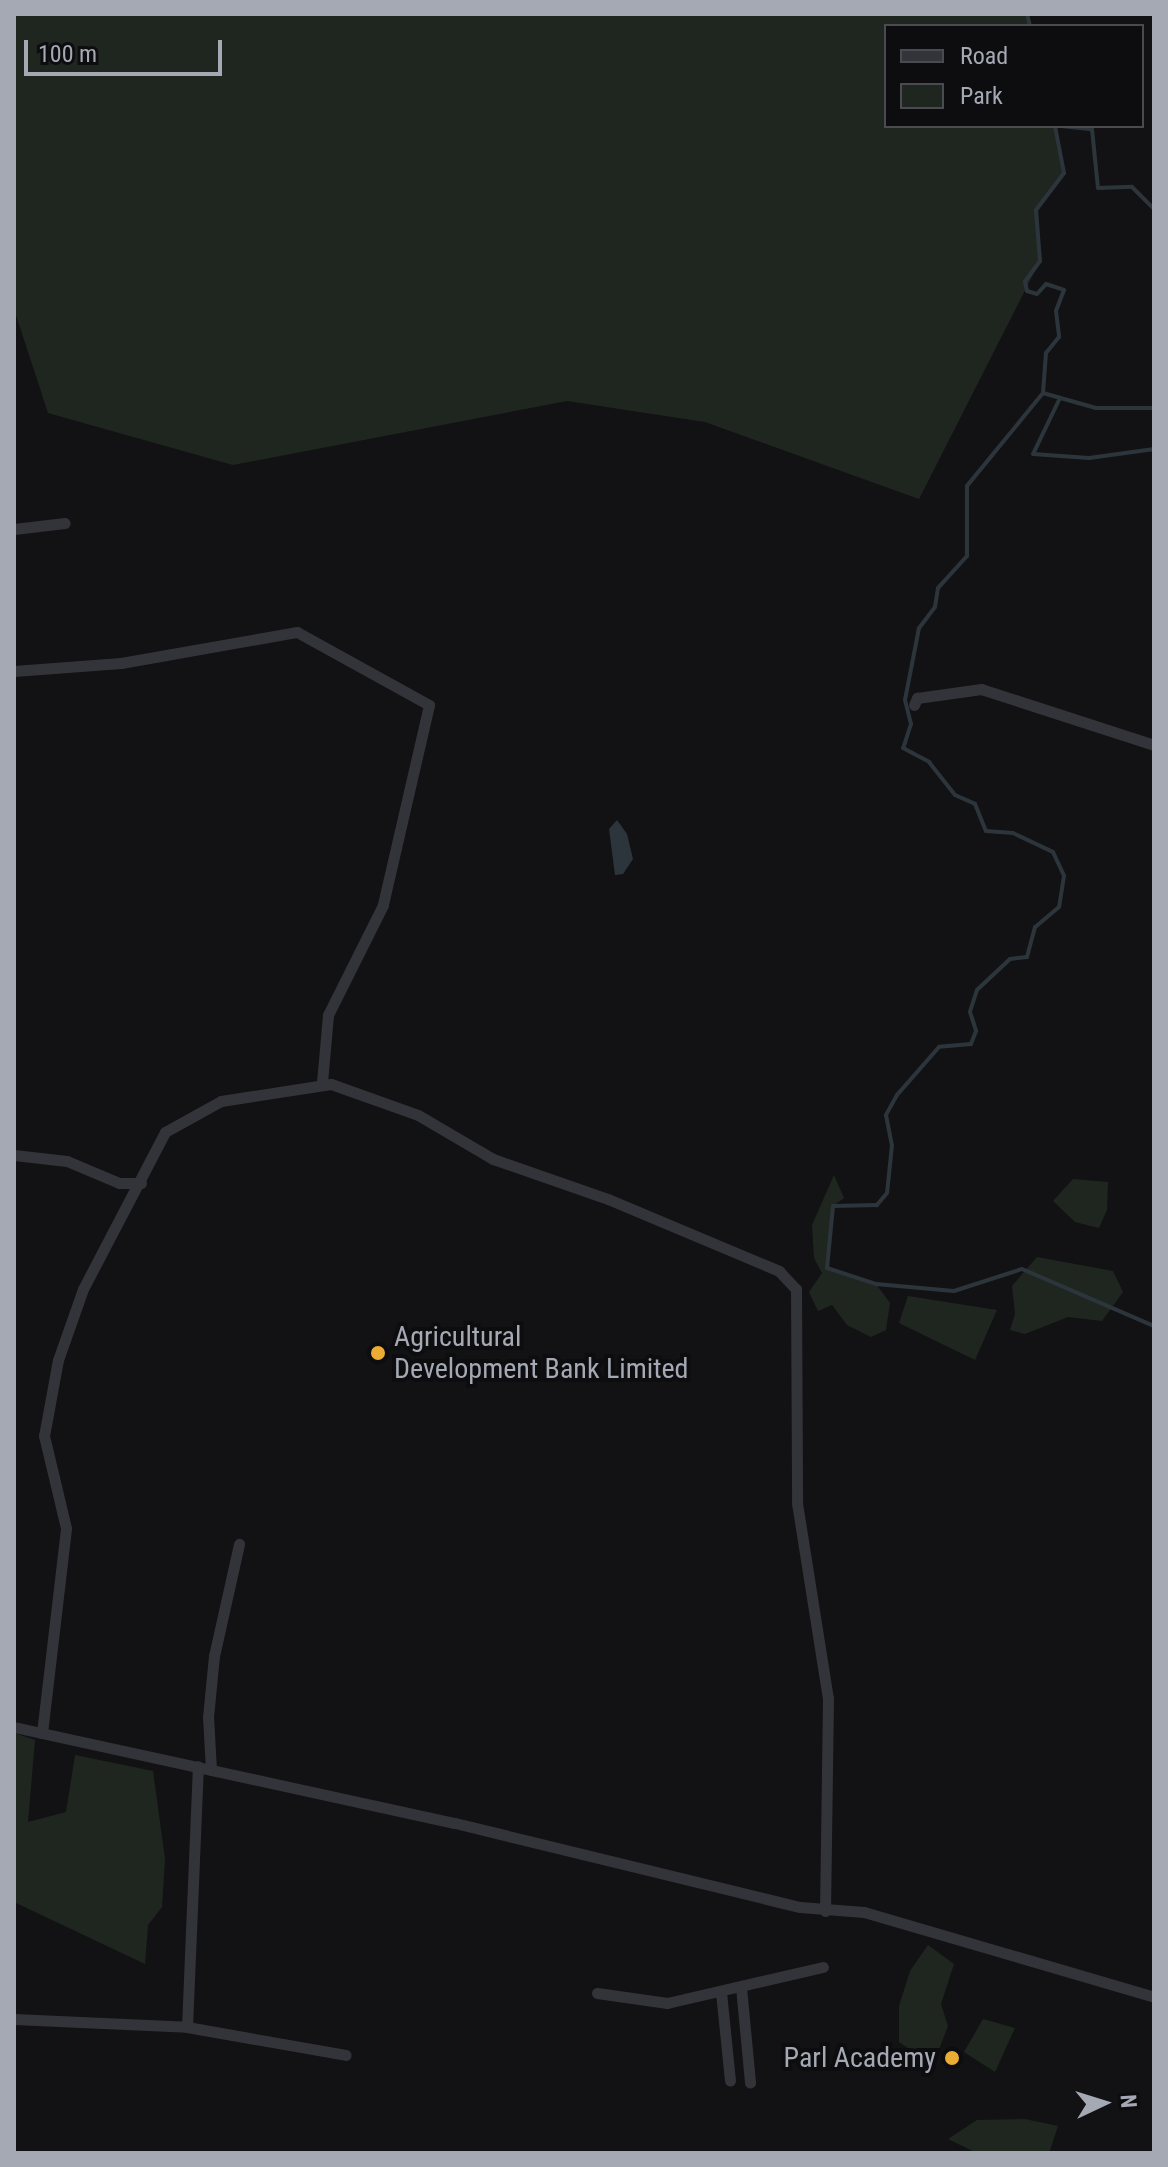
<!DOCTYPE html>
<html>
<head>
<meta charset="utf-8">
<style>
  body { margin:0 }
  #map { position:relative; width:1168px; height:2167px; overflow:hidden; background:#121214; font-family:"Roboto Condensed",sans-serif }
  div>[style] { position:absolute }
  .green>* { inset:0; background:#1f2620 }
  .water>* { inset:0; background:#2c353c }
  .stream>* { height:4px; margin:-2px; padding:0 2px; transform-origin:2px; border-radius:2px; background:#2c353c }
  .minor>* { height:11px; margin:-5.5px; padding:0 5.5px; transform-origin:5.5px; border-radius:5.5px; background:#333439 }
  .dots>* { width:22px; height:22px; translate:-50% -50%; box-sizing:border-box; border:4px solid #0d0d0f; border-radius:50% }
  span { translate:-50% -50%; white-space:nowrap; text-align:center; line-height:1.15; -webkit-text-stroke:8px #0d0d0f; paint-order:stroke }
  .poi-label { font-size:28px; color:#a4a9b4 }
  .left { translate:0 -50%; text-align:left }
  .right { translate:-100% -50%; text-align:right }
  .frame { position:absolute; inset:0; border:16px solid #a4a9b4; pointer-events:none }
  .legend { position:absolute; left:884px; top:24px; width:260px; height:104px; box-sizing:border-box; background:#0d0d0f; border:2px solid #494b51; margin:0; padding:10px 14px; list-style:none; font-size:24px; color:#a4a9b4 }
  .legend li { display:flex; align-items:center; gap:16px; height:40px }
  .legend b { width:40px; border:2px solid #494b51 }
  .north { position:absolute; left:1064px; top:2063px; width:80px; height:80px; -webkit-text-stroke:6px #0d0d0f; paint-order:stroke; rotate:86deg; font-size:22px; font-weight:700; line-height:32px; text-align:center; color:#a4a9b4 }
  .north::after { content:''; display:block; margin:auto; width:28px; height:36px; background:#a4a9b4; clip-path:polygon(50% 0,100% 100%,50% 72%,0 100%) }
  .scale { position:absolute; left:24px; top:40px; width:198px; height:36px; box-sizing:border-box; border:4px solid #a4a9b4; border-top:0; padding-left:10px; font-size:24px; line-height:28px; white-space:nowrap; color:#a4a9b4; -webkit-text-stroke:6px #0d0d0f; paint-order:stroke }
</style>
</head>
<body>
<div id="map">
  <div class="green">
    <div style="clip-path:polygon(14px 14px,1025px 14px,1028px 26px,886px 26px,886px 126px,1055px 126px,1064px 173px,1036px 210px,1040px 261px,919px 499px,705px 422px,567px 401px,233px 465px,48px 413px,14px 309px)"></div>
    <div style="clip-path:polygon(834px 1175px,844px 1198px,833px 1206px,827px 1268px,876px 1284px,890px 1303px,886px 1330px,871px 1337px,847px 1325px,832px 1305px,818px 1311px,809px 1292px,822px 1273px,814px 1258px,812px 1225px)"></div>
    <div style="clip-path:polygon(1073px 1179px,1108px 1182px,1107px 1210px,1099px 1228px,1075px 1222px,1053px 1201px)"></div>
    <div style="clip-path:polygon(1037px 1257px,1113px 1271px,1123px 1292px,1102px 1321px,1068px 1317px,1025px 1334px,1010px 1330px,1015px 1314px,1012px 1286px)"></div>
    <div style="clip-path:polygon(908px 1296px,997px 1310px,975px 1360px,899px 1323px)"></div>
    <div style="clip-path:polygon(14px 1733px,35px 1740px,28px 1822px,66px 1812px,75px 1755px,153px 1771px,165px 1859px,162px 1907px,148px 1925px,145px 1964px,14px 1902px)"></div>
    <div style="clip-path:polygon(928px 1945px,954px 1964px,941px 2004px,948px 2026px,933px 2065px,899px 2042px,899px 2006px,910px 1971px)"></div>
    <div style="clip-path:polygon(983px 2019px,1015px 2028px,995px 2072px,964px 2052px)"></div>
    <div style="clip-path:polygon(1025px 2119px,1058px 2126px,1049px 2153px,977px 2153px,948px 2139px,977px 2120px)"></div>
  </div>
  <div class="water">
    <div style="clip-path:polygon(617px 820px,627px 834px,633px 859px,623px 874px,615px 875px,609px 829px)"></div>
  </div>
  <div class="stream">
    <div style="left:1027px;top:14px;width:12px;rotate:76deg"></div>
    <div style="left:1055px;top:126px;width:48px;rotate:79.2deg"></div>
    <div style="left:1064px;top:173px;width:46px;rotate:127.1deg"></div>
    <div style="left:1036px;top:210px;width:51px;rotate:85.5deg"></div>
    <div style="left:1040px;top:261px;width:26px;rotate:126deg"></div>
    <div style="left:1025px;top:282px;width:9px;rotate:77deg"></div>
    <div style="left:1027px;top:291px;width:10px;rotate:17deg"></div>
    <div style="left:1037px;top:294px;width:13px;rotate:-48deg"></div>
    <div style="left:1046px;top:284px;width:19px;rotate:18deg"></div>
    <div style="left:1064px;top:290px;width:22px;rotate:111deg"></div>
    <div style="left:1056px;top:311px;width:26px;rotate:83deg"></div>
    <div style="left:1059px;top:337px;width:21px;rotate:129deg"></div>
    <div style="left:1046px;top:353px;width:40px;rotate:94.3deg"></div>
    <div style="left:1043px;top:393px;width:120px;rotate:129.3deg"></div>
    <div style="left:967px;top:486px;width:70px;rotate:90deg"></div>
    <div style="left:967px;top:556px;width:43px;rotate:132.2deg"></div>
    <div style="left:938px;top:588px;width:19px;rotate:99deg"></div>
    <div style="left:935px;top:607px;width:26px;rotate:127deg"></div>
    <div style="left:919px;top:628px;width:73px;rotate:101deg"></div>
    <div style="left:905px;top:700px;width:25px;rotate:76deg"></div>
    <div style="left:911px;top:724px;width:25px;rotate:108deg"></div>
    <div style="left:903px;top:748px;width:30px;rotate:28deg"></div>
    <div style="left:929px;top:762px;width:42px;rotate:51.8deg"></div>
    <div style="left:955px;top:795px;width:22px;rotate:24deg"></div>
    <div style="left:975px;top:804px;width:29px;rotate:68deg"></div>
    <div style="left:986px;top:831px;width:27px;rotate:4deg"></div>
    <div style="left:1013px;top:833px;width:44px;rotate:25.4deg"></div>
    <div style="left:1053px;top:852px;width:26px;rotate:65deg"></div>
    <div style="left:1064px;top:876px;width:31px;rotate:99deg"></div>
    <div style="left:1059px;top:907px;width:31px;rotate:140deg"></div>
    <div style="left:1035px;top:927px;width:31px;rotate:105deg"></div>
    <div style="left:1027px;top:957px;width:17px;rotate:173deg"></div>
    <div style="left:1010px;top:959px;width:45px;rotate:136.8deg"></div>
    <div style="left:977px;top:990px;width:23px;rotate:108deg"></div>
    <div style="left:970px;top:1012px;width:20px;rotate:72deg"></div>
    <div style="left:976px;top:1031px;width:14px;rotate:111deg"></div>
    <div style="left:971px;top:1044px;width:32px;rotate:175deg"></div>
    <div style="left:939px;top:1047px;width:64px;rotate:131.2deg"></div>
    <div style="left:897px;top:1095px;width:23px;rotate:119deg"></div>
    <div style="left:886px;top:1115px;width:31px;rotate:79deg"></div>
    <div style="left:892px;top:1145px;width:48px;rotate:95.9deg"></div>
    <div style="left:887px;top:1193px;width:16px;rotate:130deg"></div>
    <div style="left:877px;top:1205px;width:44px;rotate:178.7deg"></div>
    <div style="left:833px;top:1206px;width:62px;rotate:95.5deg"></div>
    <div style="left:827px;top:1268px;width:52px;rotate:18.1deg"></div>
    <div style="left:876px;top:1284px;width:78px;rotate:5.1deg"></div>
    <div style="left:954px;top:1291px;width:71px;rotate:-17.9deg"></div>
    <div style="left:1022px;top:1269px;width:144px;rotate:23.4deg"></div>
    <div style="left:1061px;top:126px;width:31px;rotate:6deg"></div>
    <div style="left:1092px;top:129px;width:59px;rotate:84.2deg"></div>
    <div style="left:1098px;top:188px;width:34px;rotate:-2deg"></div>
    <div style="left:1132px;top:187px;width:31px;rotate:45deg"></div>
    <div style="left:1043px;top:393px;width:55px;rotate:15.8deg"></div>
    <div style="left:1096px;top:408px;width:58px"></div>
    <div style="left:1060px;top:398px;width:62px;rotate:115.7deg"></div>
    <div style="left:1033px;top:454px;width:56px;rotate:4.1deg"></div>
    <div style="left:1089px;top:458px;width:66px;rotate:-7.9deg"></div>
  </div>
  <div class="minor">
    <div style="left:14px;top:529px;width:51px;rotate:-6.7deg"></div>
    <div style="left:14px;top:671px;width:107px;rotate:-4.3deg"></div>
    <div style="left:121px;top:663px;width:179px;rotate:-10deg"></div>
    <div style="left:297px;top:632px;width:151px;rotate:28.9deg"></div>
    <div style="left:429px;top:705px;width:205px;rotate:103deg"></div>
    <div style="left:383px;top:905px;width:123px;rotate:116.6deg"></div>
    <div style="left:328px;top:1015px;width:67px;rotate:95.1deg"></div>
    <div style="left:914px;top:705px;width:8px;rotate:-67deg"></div>
    <div style="left:917px;top:698px;width:65px;rotate:-8deg"></div>
    <div style="left:981px;top:689px;width:182px;rotate:17.9deg"></div>
    <div style="left:14px;top:1155px;width:53px;rotate:6.5deg"></div>
    <div style="left:67px;top:1161px;width:56px;rotate:22.9deg"></div>
    <div style="left:119px;top:1183px;width:22px"></div>
    <div style="left:14px;top:1727px;width:451px;rotate:12.3deg"></div>
    <div style="left:455px;top:1823px;width:355px;rotate:13.7deg"></div>
    <div style="left:800px;top:1907px;width:64px;rotate:4.5deg"></div>
    <div style="left:864px;top:1912px;width:302px;rotate:16.3deg"></div>
    <div style="left:42px;top:1733px;width:206px;rotate:-83.3deg"></div>
    <div style="left:66px;top:1528px;width:95px;rotate:-103.4deg"></div>
    <div style="left:44px;top:1436px;width:77px;rotate:-79.6deg"></div>
    <div style="left:58px;top:1360px;width:75px;rotate:-70.6deg"></div>
    <div style="left:83px;top:1289px;width:177px;rotate:-62.4deg"></div>
    <div style="left:165px;top:1132px;width:64px;rotate:-29deg"></div>
    <div style="left:221px;top:1101px;width:111px;rotate:-8.8deg"></div>
    <div style="left:331px;top:1084px;width:92px;rotate:19.6deg"></div>
    <div style="left:418px;top:1115px;width:87px;rotate:30.4deg"></div>
    <div style="left:493px;top:1159px;width:122px;rotate:19.2deg"></div>
    <div style="left:608px;top:1199px;width:186px;rotate:22.8deg"></div>
    <div style="left:779px;top:1271px;width:25px;rotate:47deg"></div>
    <div style="left:796px;top:1289px;width:214px;rotate:89.7deg"></div>
    <div style="left:797px;top:1503px;width:197px;rotate:81deg"></div>
    <div style="left:828px;top:1698px;width:213px;rotate:90.8deg"></div>
    <div style="left:211px;top:1770px;width:53px;rotate:-93.2deg"></div>
    <div style="left:208px;top:1717px;width:61px;rotate:-84.4deg"></div>
    <div style="left:214px;top:1656px;width:115px;rotate:-77.4deg"></div>
    <div style="left:741px;top:1987px;width:96px;rotate:84.6deg"></div>
    <div style="left:721px;top:1992px;width:89px;rotate:84.2deg"></div>
    <div style="left:597px;top:1993px;width:71px;rotate:8.1deg"></div>
    <div style="left:667px;top:2003px;width:160px;rotate:-13deg"></div>
    <div style="left:14px;top:2019px;width:173px;rotate:2.6deg"></div>
    <div style="left:187px;top:2027px;width:161px;rotate:10deg"></div>
    <div style="left:187px;top:2027px;width:261px;rotate:-87.6deg"></div>
  </div>
  <div class="dots">
    <div style="left:378px;top:1353px;background:#eaac34"></div>
    <div style="left:952px;top:2058px;background:#eaac34"></div>
  </div>
  <div class="poi-label">
    <span class="left" style="left:394px;top:1353px">Agricultural<br>Development Bank Limited</span>
    <span class="right" style="left:936px;top:2058px">Parl Academy</span>
  </div>
  <div class="frame"></div>
  <ul class="legend">
  <li><b style="height:10px;background:#333439"></b>Road</li>
  <li><b style="height:22px;background:#1f2620"></b>Park</li>
  </ul>
  <div class="north">N</div>
  <div class="scale">100 m</div>
</div>
</body>
</html>
